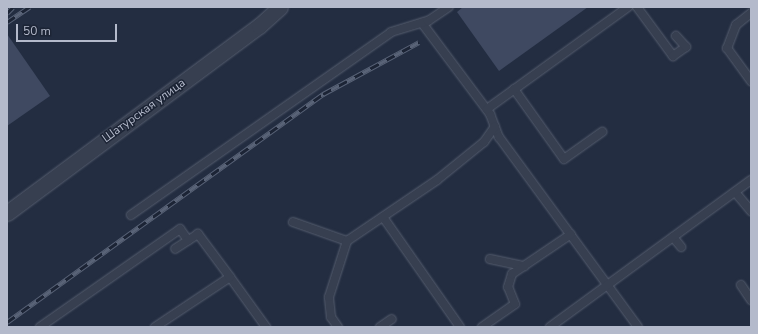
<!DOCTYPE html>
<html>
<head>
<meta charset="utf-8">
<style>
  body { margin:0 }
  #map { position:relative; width:758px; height:334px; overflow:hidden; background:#232d41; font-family:"Nunito Sans",sans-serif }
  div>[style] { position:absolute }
  .building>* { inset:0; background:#3f4961 }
  .roads { filter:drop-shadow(0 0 1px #555d6e) drop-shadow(0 0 1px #555d6e) }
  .service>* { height:8px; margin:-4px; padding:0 4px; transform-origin:4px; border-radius:4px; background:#373f50 }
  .minor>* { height:15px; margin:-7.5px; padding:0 7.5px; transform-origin:7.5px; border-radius:7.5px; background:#373f50 }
  .rail>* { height:4.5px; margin-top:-2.25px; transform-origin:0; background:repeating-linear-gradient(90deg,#1c2435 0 9px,#596377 0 18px); box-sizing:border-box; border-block:1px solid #596377 }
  span { translate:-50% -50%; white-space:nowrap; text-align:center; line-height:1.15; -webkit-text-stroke:3px #1c2435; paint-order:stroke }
  .street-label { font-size:12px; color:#b4bacb }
  .frame { position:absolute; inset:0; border:8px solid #b4bacb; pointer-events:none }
  .scale { position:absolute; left:16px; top:24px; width:101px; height:18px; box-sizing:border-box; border:2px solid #b4bacb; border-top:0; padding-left:5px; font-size:12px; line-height:14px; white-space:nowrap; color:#b4bacb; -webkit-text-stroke:3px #1c2435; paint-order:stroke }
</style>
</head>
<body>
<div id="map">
  <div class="building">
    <div style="clip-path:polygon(463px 7px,588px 7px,499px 71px,457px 12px)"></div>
    <div style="clip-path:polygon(7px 34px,50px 96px,7px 126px)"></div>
  </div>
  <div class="roads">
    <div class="service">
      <div style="left:637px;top:7px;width:61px;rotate:53.7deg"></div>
      <div style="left:673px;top:56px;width:16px;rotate:-35deg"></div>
      <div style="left:686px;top:47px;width:15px;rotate:-132deg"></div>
      <div style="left:751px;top:13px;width:19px;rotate:141deg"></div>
      <div style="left:736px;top:25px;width:25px;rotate:111deg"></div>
      <div style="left:727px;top:48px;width:41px;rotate:54deg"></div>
      <div style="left:422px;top:23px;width:114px;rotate:53.2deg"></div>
      <div style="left:490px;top:114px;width:25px;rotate:69deg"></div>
      <div style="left:499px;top:137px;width:235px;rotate:53.8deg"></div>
      <div style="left:514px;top:89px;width:86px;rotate:54.5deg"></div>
      <div style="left:564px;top:159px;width:47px;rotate:-35.4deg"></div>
      <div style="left:487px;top:109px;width:174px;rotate:-35.9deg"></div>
      <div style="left:735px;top:192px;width:25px;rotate:50deg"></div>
      <div style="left:131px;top:215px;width:318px;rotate:-35.1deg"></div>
      <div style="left:391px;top:32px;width:39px;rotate:-17deg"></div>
      <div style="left:428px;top:21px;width:25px;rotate:-34deg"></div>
      <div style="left:383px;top:217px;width:134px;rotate:55deg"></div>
      <div style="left:293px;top:222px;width:57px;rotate:19.4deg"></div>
      <div style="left:347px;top:241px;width:109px;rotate:-34.1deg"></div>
      <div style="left:437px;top:180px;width:60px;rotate:-39deg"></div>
      <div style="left:484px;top:142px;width:19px;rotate:-55deg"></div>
      <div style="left:673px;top:237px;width:13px;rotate:51deg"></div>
      <div style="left:490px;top:259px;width:35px;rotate:12deg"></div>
      <div style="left:230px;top:277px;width:62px;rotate:54.2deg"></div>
      <div style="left:741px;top:285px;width:18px;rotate:56deg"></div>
      <div style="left:40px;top:327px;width:171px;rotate:-35deg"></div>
      <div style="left:180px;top:229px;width:14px;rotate:54deg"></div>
      <div style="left:155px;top:327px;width:90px;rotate:-33.7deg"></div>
      <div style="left:230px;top:277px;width:54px;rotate:-126.7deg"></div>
      <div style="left:198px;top:234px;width:27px;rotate:147deg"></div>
      <div style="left:338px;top:327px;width:12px;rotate:-125deg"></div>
      <div style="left:331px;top:317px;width:20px;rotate:-96deg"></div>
      <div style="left:329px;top:297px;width:59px;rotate:-72.2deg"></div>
      <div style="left:380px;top:327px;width:14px;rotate:-34deg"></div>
      <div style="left:482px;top:327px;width:40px;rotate:-34.9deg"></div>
      <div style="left:515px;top:304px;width:18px;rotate:-112deg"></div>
      <div style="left:508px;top:287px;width:14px;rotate:-73deg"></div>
      <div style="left:512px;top:274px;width:71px;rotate:-34.1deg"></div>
      <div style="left:550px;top:327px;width:249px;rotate:-36.2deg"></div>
    </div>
    <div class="minor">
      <div style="left:7px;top:213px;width:314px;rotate:-36.6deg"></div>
      <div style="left:259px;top:26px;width:28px;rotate:-42deg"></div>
    </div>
  </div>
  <div class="rail">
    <div style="left:7px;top:13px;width:8px;rotate:-45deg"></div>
    <div style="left:7px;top:22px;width:27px;rotate:-34deg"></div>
    <div style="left:7px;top:322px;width:390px;rotate:-35.8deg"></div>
    <div style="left:323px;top:94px;width:109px;rotate:-28.4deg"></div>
  </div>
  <div class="street-label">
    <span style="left:144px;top:111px;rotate:-36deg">Шатурская улица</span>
  </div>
  <div class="frame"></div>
  <div class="scale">50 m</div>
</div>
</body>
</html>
